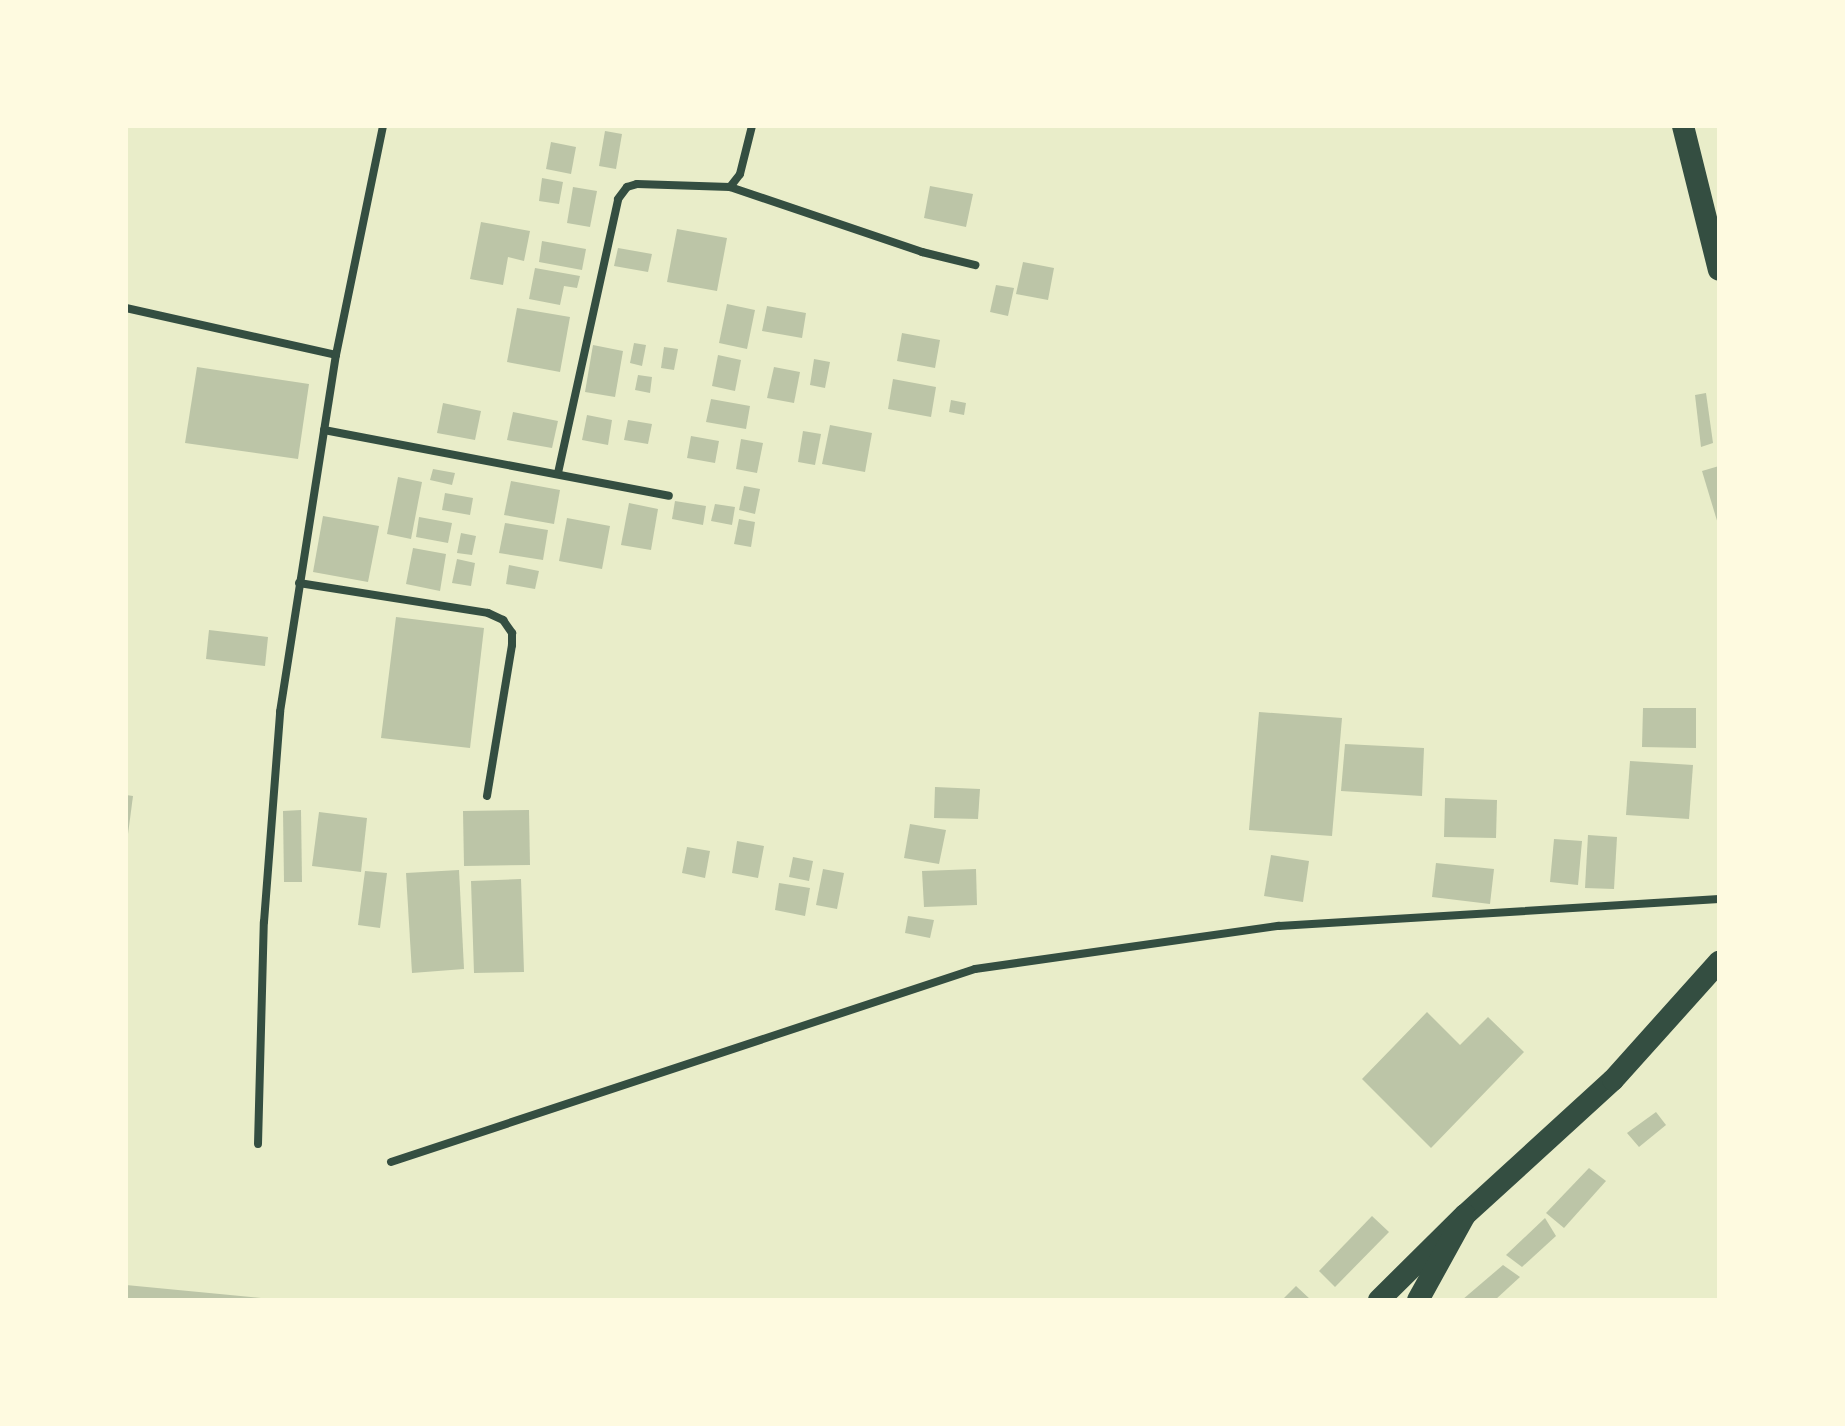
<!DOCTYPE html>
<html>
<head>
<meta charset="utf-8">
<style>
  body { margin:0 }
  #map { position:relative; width:1845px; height:1426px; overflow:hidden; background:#e9edc9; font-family:Arial,sans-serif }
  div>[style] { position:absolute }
  .building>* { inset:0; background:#bcc5a7 }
  .minor>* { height:8px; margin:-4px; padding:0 4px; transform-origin:4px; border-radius:4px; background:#344e41 }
  .trunk>* { height:22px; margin:-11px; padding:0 11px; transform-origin:11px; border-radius:11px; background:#344e41 }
  span { translate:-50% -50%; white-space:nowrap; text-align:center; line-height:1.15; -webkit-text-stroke:6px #fefae0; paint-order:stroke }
  .frame { position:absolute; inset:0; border:128px solid #fefae0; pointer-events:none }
</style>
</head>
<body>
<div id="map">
  <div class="building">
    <div style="clip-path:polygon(605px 131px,622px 134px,616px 169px,599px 166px)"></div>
    <div style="clip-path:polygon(551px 142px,576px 147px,571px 174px,546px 169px)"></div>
    <div style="clip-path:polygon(542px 178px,563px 182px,559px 204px,539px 201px)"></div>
    <div style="clip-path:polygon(930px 186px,973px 194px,966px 227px,924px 218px)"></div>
    <div style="clip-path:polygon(573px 187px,597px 191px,590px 227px,567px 223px)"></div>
    <div style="clip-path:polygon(481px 222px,530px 231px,524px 261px,508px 257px,503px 285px,470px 279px)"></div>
    <div style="clip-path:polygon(677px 229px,727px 238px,717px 291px,667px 282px)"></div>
    <div style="clip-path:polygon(542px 241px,586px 249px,582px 270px,539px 262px)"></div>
    <div style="clip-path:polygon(618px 248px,652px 254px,648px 272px,614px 266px)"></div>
    <div style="clip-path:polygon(1023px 262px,1054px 268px,1048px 300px,1016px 294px)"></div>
    <div style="clip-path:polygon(535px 268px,580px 276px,577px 288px,564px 286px,560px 305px,529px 299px)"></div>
    <div style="clip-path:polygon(996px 285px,1014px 288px,1008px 316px,990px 312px)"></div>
    <div style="clip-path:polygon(727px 304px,755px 310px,747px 349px,719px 343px)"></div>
    <div style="clip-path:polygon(767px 306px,806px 313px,802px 338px,762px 331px)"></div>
    <div style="clip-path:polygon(517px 308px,570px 317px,560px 372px,507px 362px)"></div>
    <div style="clip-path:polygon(902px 333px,940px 340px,935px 368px,897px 361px)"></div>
    <div style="clip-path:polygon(634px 343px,646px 345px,642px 366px,630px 363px)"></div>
    <div style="clip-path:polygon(593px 345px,623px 351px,615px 397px,585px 392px)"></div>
    <div style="clip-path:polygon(664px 347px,678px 349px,674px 370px,661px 368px)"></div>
    <div style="clip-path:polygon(718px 355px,741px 360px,735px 391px,712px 386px)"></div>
    <div style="clip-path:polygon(814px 359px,830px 362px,825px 388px,810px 385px)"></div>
    <div style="clip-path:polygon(197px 367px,309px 384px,298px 459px,185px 443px)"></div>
    <div style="clip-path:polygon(774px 367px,800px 372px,794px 403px,767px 398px)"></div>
    <div style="clip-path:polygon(638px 375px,652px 377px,650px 393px,635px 390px)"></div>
    <div style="clip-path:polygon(893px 379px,936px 387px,931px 417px,888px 409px)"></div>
    <div style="clip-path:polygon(1706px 393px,1713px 443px,1701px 447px,1695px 395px)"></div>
    <div style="clip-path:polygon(711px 399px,750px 406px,746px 429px,706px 422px)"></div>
    <div style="clip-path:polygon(951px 400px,966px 403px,964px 415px,949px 412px)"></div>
    <div style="clip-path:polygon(443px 403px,481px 411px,475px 440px,437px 433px)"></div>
    <div style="clip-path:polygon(513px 412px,558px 421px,552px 448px,507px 440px)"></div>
    <div style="clip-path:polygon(587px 415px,612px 420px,608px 445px,582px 440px)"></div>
    <div style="clip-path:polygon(628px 420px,652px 424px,648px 444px,624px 440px)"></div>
    <div style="clip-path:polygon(830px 425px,872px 433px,865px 472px,822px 464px)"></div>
    <div style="clip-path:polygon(803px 431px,821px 434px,815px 465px,798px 462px)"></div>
    <div style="clip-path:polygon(691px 436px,719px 441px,715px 463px,687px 458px)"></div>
    <div style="clip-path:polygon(741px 439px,763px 443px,757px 473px,736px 469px)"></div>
    <div style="clip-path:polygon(1719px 466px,1719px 524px,1718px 524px,1702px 471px)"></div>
    <div style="clip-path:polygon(433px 469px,455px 473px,452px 485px,430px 480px)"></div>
    <div style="clip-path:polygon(398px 477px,422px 482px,411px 539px,387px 534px)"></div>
    <div style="clip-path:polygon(511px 481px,560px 490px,554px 524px,504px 515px)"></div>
    <div style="clip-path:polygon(744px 486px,760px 489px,755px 514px,739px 510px)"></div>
    <div style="clip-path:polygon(445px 493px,473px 498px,470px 515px,442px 510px)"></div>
    <div style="clip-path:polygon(675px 501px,706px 506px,703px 525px,672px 519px)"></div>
    <div style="clip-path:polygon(629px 503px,658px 509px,651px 550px,621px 545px)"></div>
    <div style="clip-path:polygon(715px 504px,735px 507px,732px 525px,711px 521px)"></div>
    <div style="clip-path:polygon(323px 516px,379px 526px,368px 582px,313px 572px)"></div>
    <div style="clip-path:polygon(419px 517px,452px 523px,448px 543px,416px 537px)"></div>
    <div style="clip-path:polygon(567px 518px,610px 526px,602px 569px,559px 561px)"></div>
    <div style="clip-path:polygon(739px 519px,755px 522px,751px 547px,734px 544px)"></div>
    <div style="clip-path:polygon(505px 523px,548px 530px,543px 560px,499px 553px)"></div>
    <div style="clip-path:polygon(461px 533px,476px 536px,472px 555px,457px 553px)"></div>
    <div style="clip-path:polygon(413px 548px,446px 554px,440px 591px,406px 584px)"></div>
    <div style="clip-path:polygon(457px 559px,475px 563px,471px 586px,452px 583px)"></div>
    <div style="clip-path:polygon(509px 565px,539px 571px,535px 589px,506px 584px)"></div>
    <div style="clip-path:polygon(396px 617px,484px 628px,470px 748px,381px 738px)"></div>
    <div style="clip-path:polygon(209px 630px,268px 637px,265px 666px,206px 659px)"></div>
    <div style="clip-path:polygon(1643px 708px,1696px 708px,1696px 748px,1642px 747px)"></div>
    <div style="clip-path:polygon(1259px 712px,1342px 718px,1332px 836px,1249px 830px)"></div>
    <div style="clip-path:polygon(1345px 744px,1424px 748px,1422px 796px,1341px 791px)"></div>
    <div style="clip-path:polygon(1630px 761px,1693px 765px,1689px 819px,1626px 815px)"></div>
    <div style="clip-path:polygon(935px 787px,980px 789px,978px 819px,934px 818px)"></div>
    <div style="clip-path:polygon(126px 795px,133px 796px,128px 834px,126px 834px)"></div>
    <div style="clip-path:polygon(1445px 798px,1497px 800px,1496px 838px,1444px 837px)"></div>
    <div style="clip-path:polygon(301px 810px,302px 882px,284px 882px,283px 811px)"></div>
    <div style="clip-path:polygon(529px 810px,530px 865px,464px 866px,463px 811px)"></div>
    <div style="clip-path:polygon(319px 812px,367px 818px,361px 872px,312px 866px)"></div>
    <div style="clip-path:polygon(910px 824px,946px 830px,939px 864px,904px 858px)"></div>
    <div style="clip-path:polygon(1588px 835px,1617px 837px,1614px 889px,1585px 888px)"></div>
    <div style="clip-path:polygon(1554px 839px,1582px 841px,1578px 885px,1550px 882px)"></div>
    <div style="clip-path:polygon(737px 841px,764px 846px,758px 878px,732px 873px)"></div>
    <div style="clip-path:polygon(687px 847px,710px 851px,705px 878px,682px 873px)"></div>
    <div style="clip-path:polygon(1271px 855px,1309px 861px,1303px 902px,1264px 896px)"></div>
    <div style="clip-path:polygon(793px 857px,813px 861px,809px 881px,789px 877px)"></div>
    <div style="clip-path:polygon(1436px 863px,1494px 869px,1490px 904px,1432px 897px)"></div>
    <div style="clip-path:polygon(823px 869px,844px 873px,837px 909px,816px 905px)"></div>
    <div style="clip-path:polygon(976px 869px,977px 905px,924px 907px,922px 871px)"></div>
    <div style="clip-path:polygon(459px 870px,464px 969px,412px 973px,406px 873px)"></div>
    <div style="clip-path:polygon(365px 871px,387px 873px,380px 928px,358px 925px)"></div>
    <div style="clip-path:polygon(521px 879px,524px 972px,474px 973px,471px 881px)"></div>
    <div style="clip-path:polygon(779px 883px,810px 888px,805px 916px,775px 910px)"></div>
    <div style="clip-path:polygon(908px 916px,934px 920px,930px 938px,905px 933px)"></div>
    <div style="clip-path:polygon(1427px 1012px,1460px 1045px,1488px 1017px,1524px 1052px,1431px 1148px,1362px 1079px)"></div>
    <div style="clip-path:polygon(1656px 1112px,1666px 1125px,1639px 1147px,1627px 1133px)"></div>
    <div style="clip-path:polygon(1589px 1168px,1606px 1181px,1564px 1228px,1546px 1213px)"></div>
    <div style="clip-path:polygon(1372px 1216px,1389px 1232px,1335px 1287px,1319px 1271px)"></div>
    <div style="clip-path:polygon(1545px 1218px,1556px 1236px,1522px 1267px,1506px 1255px)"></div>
    <div style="clip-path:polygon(1503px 1265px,1520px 1277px,1495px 1300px,1462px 1300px)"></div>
    <div style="clip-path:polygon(126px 1285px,261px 1298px,261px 1300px,126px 1300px)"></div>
    <div style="clip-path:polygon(1296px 1286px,1311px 1300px,1282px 1300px)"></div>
  </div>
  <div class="minor">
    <div style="left:730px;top:187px;width:203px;rotate:18.7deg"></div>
    <div style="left:922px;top:252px;width:55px;rotate:13.8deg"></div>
    <div style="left:126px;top:308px;width:215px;rotate:12.6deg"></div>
    <div style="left:324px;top:430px;width:351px;rotate:10.8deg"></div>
    <div style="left:558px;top:473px;width:280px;rotate:-77.6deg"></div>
    <div style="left:618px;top:199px;width:15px;rotate:-53deg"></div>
    <div style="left:627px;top:187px;width:10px;rotate:-17deg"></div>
    <div style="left:637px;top:184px;width:93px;rotate:1.8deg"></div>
    <div style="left:730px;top:187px;width:16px;rotate:-52deg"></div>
    <div style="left:740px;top:174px;width:49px;rotate:-76deg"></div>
    <div style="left:299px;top:583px;width:191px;rotate:9deg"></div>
    <div style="left:488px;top:613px;width:17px;rotate:25deg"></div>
    <div style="left:503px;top:620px;width:16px;rotate:55deg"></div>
    <div style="left:512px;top:633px;width:12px;rotate:90deg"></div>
    <div style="left:512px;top:645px;width:153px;rotate:99.4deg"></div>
    <div style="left:258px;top:1144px;width:222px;rotate:-88.5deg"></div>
    <div style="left:264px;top:922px;width:211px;rotate:-85.6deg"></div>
    <div style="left:280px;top:712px;width:361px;rotate:-81.1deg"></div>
    <div style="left:336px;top:355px;width:234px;rotate:-78.4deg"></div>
    <div style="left:391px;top:1162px;width:615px;rotate:-18.29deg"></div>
    <div style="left:975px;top:969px;width:307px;rotate:-8.1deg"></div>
    <div style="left:1279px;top:926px;width:441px;rotate:-3.5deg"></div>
  </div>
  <div class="trunk">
    <div style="left:1683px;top:126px;width:148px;rotate:76deg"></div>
    <div style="left:1465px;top:1215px;width:200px;rotate:-42.4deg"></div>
    <div style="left:1613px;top:1080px;width:159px;rotate:-48.1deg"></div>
    <div style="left:1379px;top:1300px;width:121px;rotate:-44.7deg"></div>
    <div style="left:1465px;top:1215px;width:97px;rotate:118.9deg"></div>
  </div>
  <div class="frame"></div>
</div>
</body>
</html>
